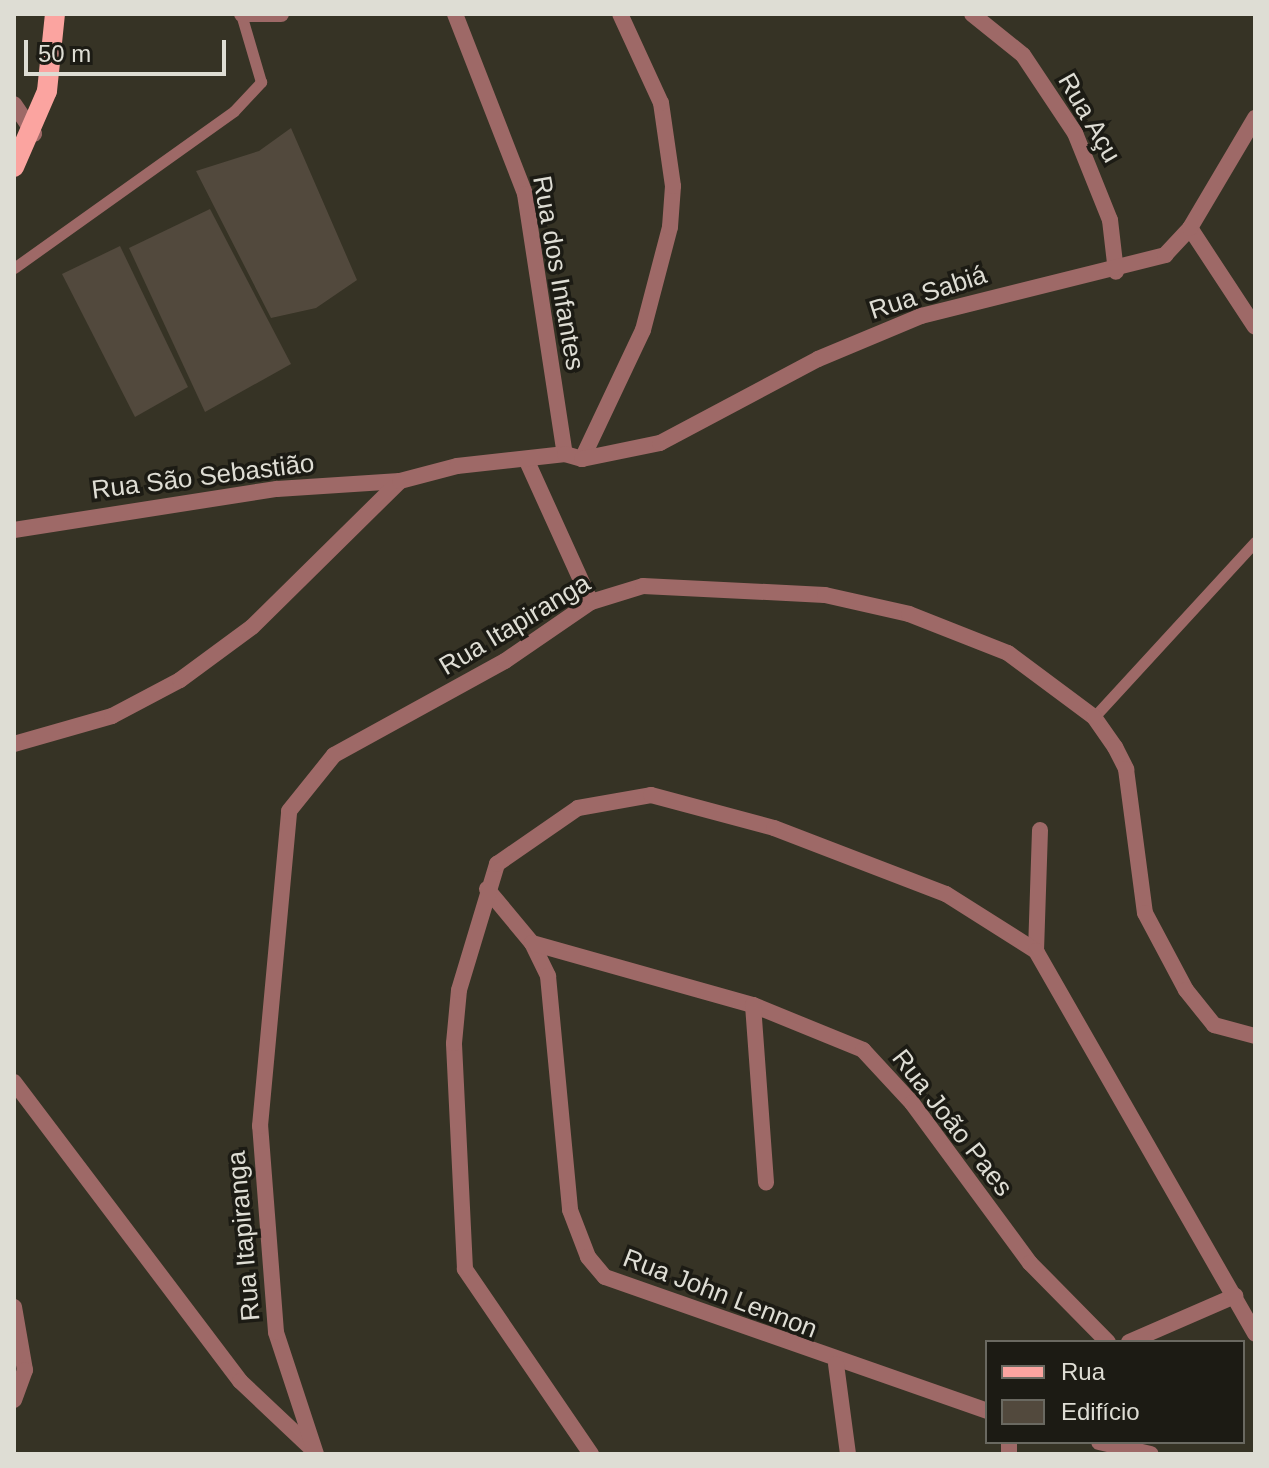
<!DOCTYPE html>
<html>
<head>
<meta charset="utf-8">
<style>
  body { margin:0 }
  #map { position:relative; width:1269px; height:1468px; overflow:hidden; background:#363325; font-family:Helvetica,sans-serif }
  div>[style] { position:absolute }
  .building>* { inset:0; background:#52493d }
  .lane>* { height:11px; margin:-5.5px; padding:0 5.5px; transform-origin:5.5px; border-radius:5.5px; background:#9e6967 }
  .street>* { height:16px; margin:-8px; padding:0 8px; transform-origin:8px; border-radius:8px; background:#9e6967 }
  .primary>* { height:20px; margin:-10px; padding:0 10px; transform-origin:10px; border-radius:10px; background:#fba4a0 }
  span { translate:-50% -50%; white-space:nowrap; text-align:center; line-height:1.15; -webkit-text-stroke:7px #1c1b14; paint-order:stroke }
  .street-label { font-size:26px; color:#deddd4 }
  .frame { position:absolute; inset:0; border:16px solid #deddd4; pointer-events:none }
  .legend { position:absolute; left:985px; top:1340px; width:260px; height:104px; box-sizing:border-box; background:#1c1b14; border:2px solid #6a6961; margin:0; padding:10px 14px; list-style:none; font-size:24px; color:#deddd4 }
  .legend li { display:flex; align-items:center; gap:16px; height:40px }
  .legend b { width:40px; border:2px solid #6a6961 }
  .scale { position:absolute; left:24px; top:40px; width:202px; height:36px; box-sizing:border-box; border:4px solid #deddd4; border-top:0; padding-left:10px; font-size:24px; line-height:28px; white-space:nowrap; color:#deddd4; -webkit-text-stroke:6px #1c1b14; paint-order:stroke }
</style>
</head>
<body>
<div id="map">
  <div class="building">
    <div style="clip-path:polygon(291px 128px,357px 280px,316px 308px,271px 318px,196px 171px,259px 151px)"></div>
    <div style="clip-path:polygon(210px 209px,291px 364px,205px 412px,129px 248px)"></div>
    <div style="clip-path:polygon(120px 246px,188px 387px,135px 417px,62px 274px)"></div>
  </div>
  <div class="lane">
    <div style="left:14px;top:268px;width:270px;rotate:-35.5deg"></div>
    <div style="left:234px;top:111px;width:40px;rotate:-47deg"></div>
    <div style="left:261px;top:82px;width:71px;rotate:-106.4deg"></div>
    <div style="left:1094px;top:717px;width:238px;rotate:-47.4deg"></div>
  </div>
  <div class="street">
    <div style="left:242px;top:14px;width:39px"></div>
    <div style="left:455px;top:14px;width:193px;rotate:68.7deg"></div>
    <div style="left:525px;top:194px;width:263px;rotate:81.3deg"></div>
    <div style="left:972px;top:14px;width:65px;rotate:38.8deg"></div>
    <div style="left:1023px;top:55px;width:94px;rotate:56.3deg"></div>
    <div style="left:1075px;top:133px;width:94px;rotate:68.1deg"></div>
    <div style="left:1110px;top:220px;width:52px;rotate:83.4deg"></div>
    <div style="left:14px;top:104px;width:36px;rotate:56deg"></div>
    <div style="left:1190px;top:228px;width:118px;rotate:56.7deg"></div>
    <div style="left:526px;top:459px;width:157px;rotate:65.6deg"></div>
    <div style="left:582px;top:459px;width:143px;rotate:-64.7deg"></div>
    <div style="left:643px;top:330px;width:106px;rotate:-75.3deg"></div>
    <div style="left:670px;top:227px;width:41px;rotate:-85.8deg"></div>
    <div style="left:673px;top:186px;width:84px;rotate:-98.2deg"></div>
    <div style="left:661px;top:103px;width:98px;rotate:-114.7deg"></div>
    <div style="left:14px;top:530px;width:266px;rotate:-8.9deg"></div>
    <div style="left:277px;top:489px;width:123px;rotate:-3.7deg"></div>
    <div style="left:14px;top:744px;width:102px;rotate:-15.9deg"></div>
    <div style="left:112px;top:716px;width:77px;rotate:-27.9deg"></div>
    <div style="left:180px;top:680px;width:89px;rotate:-36.4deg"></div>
    <div style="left:252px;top:627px;width:208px;rotate:-44.6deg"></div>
    <div style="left:400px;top:481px;width:59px;rotate:-14.7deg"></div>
    <div style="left:457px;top:466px;width:109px;rotate:-6.3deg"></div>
    <div style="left:565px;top:454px;width:18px;rotate:16deg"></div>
    <div style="left:582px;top:459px;width:80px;rotate:-11.6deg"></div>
    <div style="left:660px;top:443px;width:179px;rotate:-28deg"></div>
    <div style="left:818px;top:359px;width:112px;rotate:-22.7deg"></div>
    <div style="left:921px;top:316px;width:252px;rotate:-14deg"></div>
    <div style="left:1165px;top:255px;width:37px;rotate:-47deg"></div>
    <div style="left:1190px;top:228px;width:128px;rotate:-59.4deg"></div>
    <div style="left:487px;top:889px;width:70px;rotate:50.2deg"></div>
    <div style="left:532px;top:943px;width:37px;rotate:64deg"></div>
    <div style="left:548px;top:976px;width:235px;rotate:84.6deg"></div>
    <div style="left:570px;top:1210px;width:50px;rotate:69deg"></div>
    <div style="left:588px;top:1257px;width:26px;rotate:50deg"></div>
    <div style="left:605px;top:1277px;width:405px;rotate:19.3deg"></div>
    <div style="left:532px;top:943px;width:230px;rotate:15.7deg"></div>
    <div style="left:753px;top:1005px;width:119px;rotate:22.2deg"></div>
    <div style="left:863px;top:1050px;width:72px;rotate:47.2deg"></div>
    <div style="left:912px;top:1103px;width:199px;rotate:53.6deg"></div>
    <div style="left:1030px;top:1263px;width:111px;rotate:45.4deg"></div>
    <div style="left:1036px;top:951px;width:121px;rotate:-88.1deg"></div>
    <div style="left:753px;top:1005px;width:178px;rotate:85.8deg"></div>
    <div style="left:14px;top:1082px;width:375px;rotate:52.9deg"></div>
    <div style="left:240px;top:1381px;width:96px;rotate:43.3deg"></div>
    <div style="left:14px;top:1307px;width:64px;rotate:80.1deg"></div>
    <div style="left:25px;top:1370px;width:32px;rotate:110deg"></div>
    <div style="left:1129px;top:1342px;width:116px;rotate:-23.5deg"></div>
    <div style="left:836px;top:1364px;width:91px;rotate:82.4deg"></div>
    <div style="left:1009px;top:1442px;width:12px;rotate:90deg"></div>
    <div style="left:1099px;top:1442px;width:53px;rotate:13deg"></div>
    <div style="left:316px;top:1454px;width:128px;rotate:-108.2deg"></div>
    <div style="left:276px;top:1332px;width:207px;rotate:-94.4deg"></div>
    <div style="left:260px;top:1126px;width:316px;rotate:-84.7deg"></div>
    <div style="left:289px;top:811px;width:72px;rotate:-51.2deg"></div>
    <div style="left:334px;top:755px;width:195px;rotate:-28.8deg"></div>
    <div style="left:505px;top:661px;width:104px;rotate:-34.5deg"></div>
    <div style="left:591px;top:602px;width:54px;rotate:-17.1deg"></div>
    <div style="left:643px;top:586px;width:182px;rotate:2.8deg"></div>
    <div style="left:825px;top:595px;width:86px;rotate:12.7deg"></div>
    <div style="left:909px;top:614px;width:106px;rotate:21.5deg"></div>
    <div style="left:1008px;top:653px;width:107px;rotate:36.7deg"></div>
    <div style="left:1094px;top:717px;width:37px;rotate:55deg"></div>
    <div style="left:1115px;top:747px;width:25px;rotate:63deg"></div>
    <div style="left:1126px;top:769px;width:145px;rotate:82.5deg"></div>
    <div style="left:1145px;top:913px;width:87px;rotate:62deg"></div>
    <div style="left:1186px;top:990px;width:45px;rotate:51.3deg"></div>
    <div style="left:1214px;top:1025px;width:42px;rotate:15deg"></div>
    <div style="left:591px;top:1454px;width:224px;rotate:-124.3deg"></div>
    <div style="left:465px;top:1269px;width:226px;rotate:-92.8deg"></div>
    <div style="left:454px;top:1043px;width:53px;rotate:-84.6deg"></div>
    <div style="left:459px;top:990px;width:132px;rotate:-73.2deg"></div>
    <div style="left:497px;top:864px;width:98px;rotate:-34.7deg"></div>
    <div style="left:578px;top:808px;width:74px;rotate:-10.1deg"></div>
    <div style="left:651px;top:795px;width:127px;rotate:15deg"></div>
    <div style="left:774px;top:828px;width:184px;rotate:21deg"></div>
    <div style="left:946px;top:894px;width:107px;rotate:32.3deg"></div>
    <div style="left:1036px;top:951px;width:441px;rotate:60.2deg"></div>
  </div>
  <div class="primary">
    <div style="left:14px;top:167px;width:83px;rotate:-66.5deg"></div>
    <div style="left:47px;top:91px;width:77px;rotate:-84.1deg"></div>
  </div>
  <div class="street-label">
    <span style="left:1089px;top:118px;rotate:60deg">Rua Açu</span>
    <span style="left:558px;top:273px;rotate:80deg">Rua dos Infantes</span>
    <span style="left:928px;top:293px;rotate:-18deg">Rua Sabiá</span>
    <span style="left:203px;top:477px;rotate:-7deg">Rua São Sebastião</span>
    <span style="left:515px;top:625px;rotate:-31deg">Rua Itapiranga</span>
    <span style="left:952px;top:1123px;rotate:52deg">Rua João Paes</span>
    <span style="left:244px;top:1236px;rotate:-95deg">Rua Itapiranga</span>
    <span style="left:720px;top:1294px;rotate:21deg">Rua John Lennon</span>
  </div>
  <div class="frame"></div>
  <ul class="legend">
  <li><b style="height:10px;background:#fba4a0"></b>Rua</li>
  <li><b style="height:22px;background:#52493d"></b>Edifício</li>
  </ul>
  <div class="scale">50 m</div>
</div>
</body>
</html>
